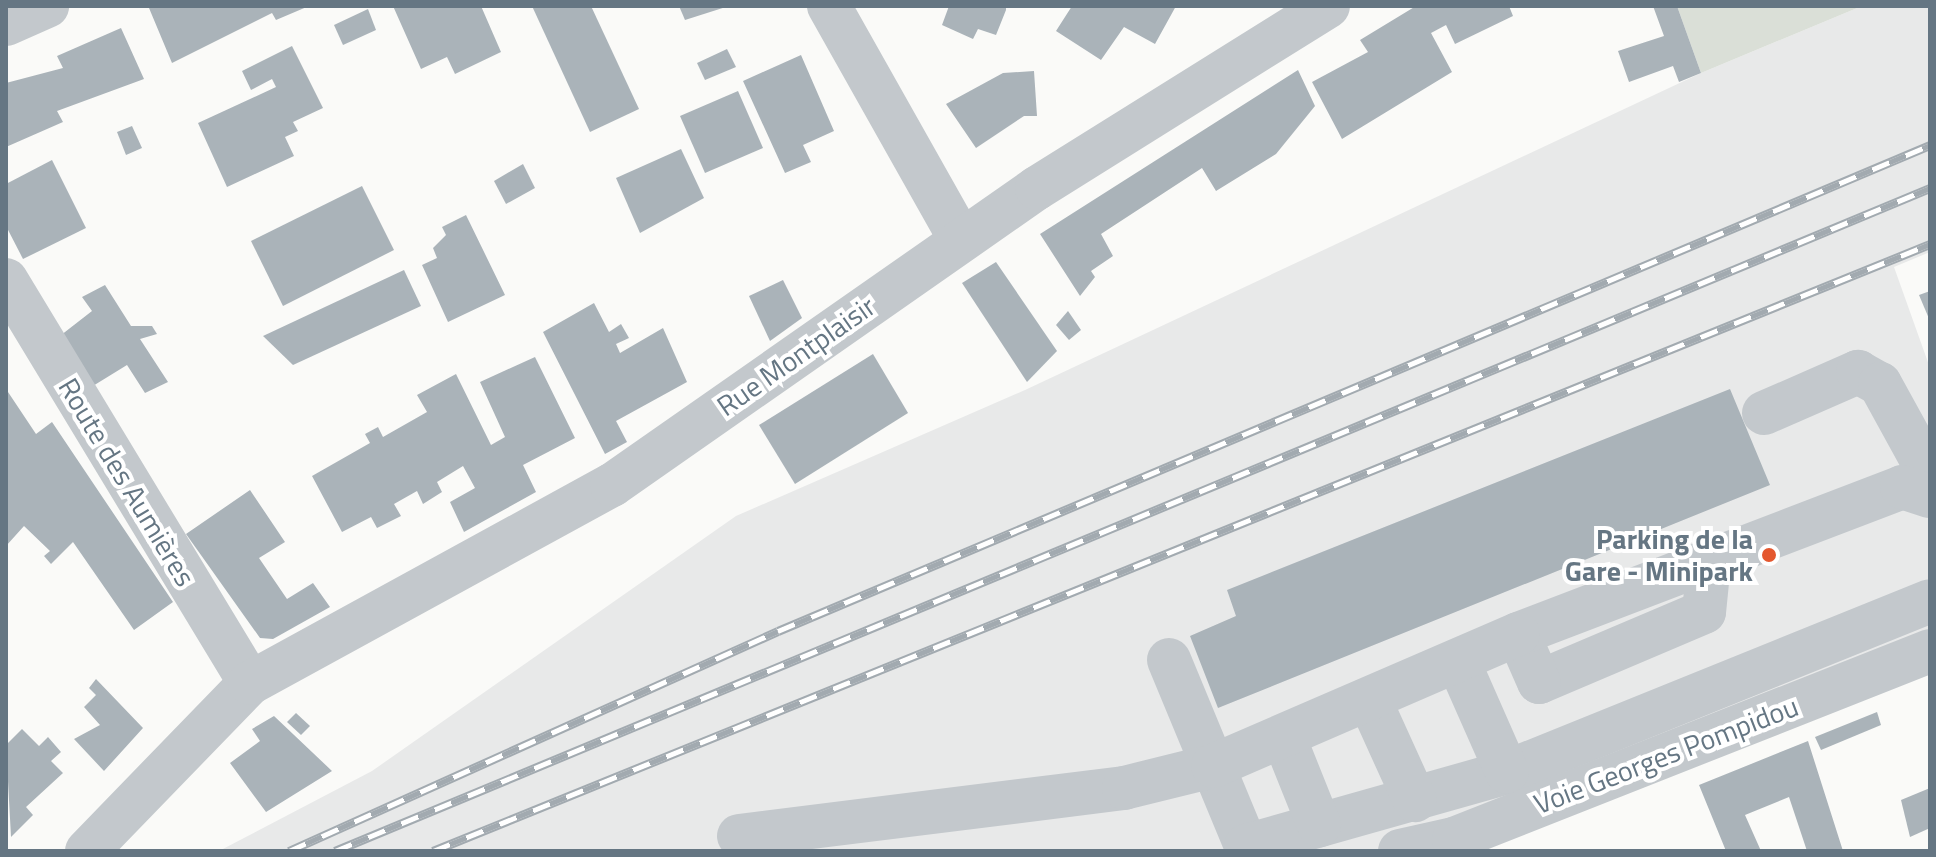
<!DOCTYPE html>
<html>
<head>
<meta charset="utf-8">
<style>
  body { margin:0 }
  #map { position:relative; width:1936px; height:857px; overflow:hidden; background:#fafaf8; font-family:"Titillium Web",sans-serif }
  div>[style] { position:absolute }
  .built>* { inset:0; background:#e8e9e9 }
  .green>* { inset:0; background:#dadfd7 }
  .building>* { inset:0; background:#aab3b9 }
  .minor>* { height:44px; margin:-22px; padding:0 22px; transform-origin:22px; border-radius:22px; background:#c3c8cc }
  .rail>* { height:9px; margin-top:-4.5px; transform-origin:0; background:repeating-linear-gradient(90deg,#fff 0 18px,#a2aab0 0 36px); box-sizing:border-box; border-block:2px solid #a2aab0 }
  .dots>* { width:22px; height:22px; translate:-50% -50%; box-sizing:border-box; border:4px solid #fff; border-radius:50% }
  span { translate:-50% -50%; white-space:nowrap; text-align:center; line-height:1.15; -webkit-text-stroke:8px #fff; paint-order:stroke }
  .street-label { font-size:28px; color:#657683 }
  .poi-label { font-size:28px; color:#657683; font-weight:700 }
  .right { translate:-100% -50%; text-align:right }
  .frame { position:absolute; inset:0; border:8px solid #657683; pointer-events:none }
</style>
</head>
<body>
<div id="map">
  <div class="built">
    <div style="clip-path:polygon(1862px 6px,1930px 6px,1930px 252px,1894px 267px,1930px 368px,1930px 660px,1459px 851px,219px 851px,372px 771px,736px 516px,1025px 390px,1701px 73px)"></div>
  </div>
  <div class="green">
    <div style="clip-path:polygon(1677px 6px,1862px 6px,1701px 73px)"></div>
  </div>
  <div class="building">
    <div style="clip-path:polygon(309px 6px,276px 20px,272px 13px,172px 63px,149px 8px)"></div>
    <div style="clip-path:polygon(393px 6px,481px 6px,501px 52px,455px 74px,447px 57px,421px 69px)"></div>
    <div style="clip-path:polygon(532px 6px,591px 6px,639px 109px,590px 132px)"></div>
    <div style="clip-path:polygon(679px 6px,729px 6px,685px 20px)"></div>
    <div style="clip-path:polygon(949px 6px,1006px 6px,1006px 10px,996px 35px,978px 29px,973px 39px,942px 25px)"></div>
    <div style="clip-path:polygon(1072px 6px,1176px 6px,1155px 44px,1124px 27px,1101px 60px,1056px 31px)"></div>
    <div style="clip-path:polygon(1416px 6px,1509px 6px,1513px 16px,1455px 44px,1446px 25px,1431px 33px,1452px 72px,1342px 139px,1312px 82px,1368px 52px,1360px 40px)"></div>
    <div style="clip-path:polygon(1653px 6px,1677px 6px,1701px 73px,1679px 82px,1673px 66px,1629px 82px,1618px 51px,1664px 36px)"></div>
    <div style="clip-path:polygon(368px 9px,376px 30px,343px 45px,334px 25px)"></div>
    <div style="clip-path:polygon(121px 28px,144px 79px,57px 111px,63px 122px,6px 147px,6px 83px,63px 68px,57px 56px)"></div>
    <div style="clip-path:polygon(292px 46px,323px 108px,293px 122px,298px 131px,285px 137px,294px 156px,227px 187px,198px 123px,276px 87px,272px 79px,251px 90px,242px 71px)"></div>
    <div style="clip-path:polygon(727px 49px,736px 67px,705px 80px,697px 63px)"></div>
    <div style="clip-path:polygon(801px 55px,834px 131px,803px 145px,811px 162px,785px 173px,743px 81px)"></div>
    <div style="clip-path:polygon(1298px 70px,1315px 106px,1276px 154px,1216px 191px,1202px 168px,1101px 234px,1113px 256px,1091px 271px,1095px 277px,1080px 296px,1040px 234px)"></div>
    <div style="clip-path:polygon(1034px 71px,1037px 116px,1024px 116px,976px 148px,946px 104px,1003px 73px)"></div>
    <div style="clip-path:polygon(738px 91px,763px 148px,705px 173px,680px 116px)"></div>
    <div style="clip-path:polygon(132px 126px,142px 148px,126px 155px,117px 132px)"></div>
    <div style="clip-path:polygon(681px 149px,704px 198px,640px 233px,616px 178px)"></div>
    <div style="clip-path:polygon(52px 160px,86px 228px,23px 259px,6px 226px,6px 184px)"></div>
    <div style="clip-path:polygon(523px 164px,535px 188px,506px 204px,494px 181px)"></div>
    <div style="clip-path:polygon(362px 186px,394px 250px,283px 306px,251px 241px)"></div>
    <div style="clip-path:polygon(466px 215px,505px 295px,448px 322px,422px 265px,437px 258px,433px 248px,446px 235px,442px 227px)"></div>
    <div style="clip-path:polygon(996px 262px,1057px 351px,1027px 382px,962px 283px)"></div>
    <div style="clip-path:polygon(404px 270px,421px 306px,293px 365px,263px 336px)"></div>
    <div style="clip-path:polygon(783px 280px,802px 318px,770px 341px,749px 296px)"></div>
    <div style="clip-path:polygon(105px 285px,131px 326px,152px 326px,157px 334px,140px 339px,168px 382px,145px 393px,127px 365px,88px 389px,56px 339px,92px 311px,82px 297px)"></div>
    <div style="clip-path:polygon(1930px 291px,1930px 321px,1919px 295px)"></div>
    <div style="clip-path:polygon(594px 303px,609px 332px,621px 324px,629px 338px,616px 344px,620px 353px,663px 328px,687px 382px,616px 421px,627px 442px,605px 454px,543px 332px)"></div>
    <div style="clip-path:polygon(1068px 311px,1081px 330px,1069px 340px,1056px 325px)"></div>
    <div style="clip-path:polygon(873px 354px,908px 413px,795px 484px,759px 425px)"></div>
    <div style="clip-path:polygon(535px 357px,575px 438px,523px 465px,536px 492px,464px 532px,450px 502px,475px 488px,463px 466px,437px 482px,442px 492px,423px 504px,417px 491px,394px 504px,401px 516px,377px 528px,371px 517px,342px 532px,312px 476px,370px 443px,365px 434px,378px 427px,383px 437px,427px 412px,417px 395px,456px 374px,491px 445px,505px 437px,480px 382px)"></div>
    <div style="clip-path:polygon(6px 389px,36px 434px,52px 422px,173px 602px,134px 630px,73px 542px,51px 564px,44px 556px,50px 551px,24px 526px,6px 546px)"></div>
    <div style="clip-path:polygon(1730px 389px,1770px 485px,1218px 708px,1190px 636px,1236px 616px,1227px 590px)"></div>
    <div style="clip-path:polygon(250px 490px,285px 542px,259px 558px,287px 599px,313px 583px,330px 607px,273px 639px,260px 638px,186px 534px)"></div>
    <div style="clip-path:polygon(96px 679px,143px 728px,104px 771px,74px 739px,100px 725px,84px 707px,96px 695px,89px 688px)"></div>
    <div style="clip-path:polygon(1877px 712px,1881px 725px,1821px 750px,1815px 737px)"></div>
    <div style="clip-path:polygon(296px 713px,310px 726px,301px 735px,287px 722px)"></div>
    <div style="clip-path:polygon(274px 716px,332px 771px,266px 812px,230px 763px,260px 741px,252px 729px)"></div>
    <div style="clip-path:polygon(22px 729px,39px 746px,48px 737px,61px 752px,51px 761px,63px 773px,26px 807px,33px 815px,11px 837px,6px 745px)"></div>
    <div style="clip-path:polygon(1808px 741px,1843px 851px,1807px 851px,1789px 797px,1745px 815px,1761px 851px,1726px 851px,1699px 785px)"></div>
    <div style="clip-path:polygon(1930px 788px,1930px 828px,1910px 837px,1901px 800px)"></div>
  </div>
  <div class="minor">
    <div style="left:829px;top:6px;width:269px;rotate:60.6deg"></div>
    <div style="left:6px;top:24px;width:45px;rotate:-23.7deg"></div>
    <div style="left:6px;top:280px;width:471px;rotate:58.8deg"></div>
    <div style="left:1764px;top:413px;width:103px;rotate:-23.6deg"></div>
    <div style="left:1858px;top:372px;width:25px;rotate:29deg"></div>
    <div style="left:1880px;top:384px;width:104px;rotate:61.2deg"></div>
    <div style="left:1709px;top:562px;width:50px;rotate:95.7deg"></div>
    <div style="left:1704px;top:612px;width:179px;rotate:157deg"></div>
    <div style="left:1539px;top:682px;width:52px;rotate:-113.6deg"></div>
    <div style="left:1518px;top:634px;width:411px;rotate:-20.9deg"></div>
    <div style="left:1902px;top:487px;width:29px;rotate:18deg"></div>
    <div style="left:1169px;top:660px;width:201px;rotate:67.5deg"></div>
    <div style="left:1246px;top:846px;width:271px;rotate:-15.8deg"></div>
    <div style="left:1507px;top:772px;width:456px;rotate:-22deg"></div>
    <div style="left:1458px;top:661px;width:121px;rotate:66.2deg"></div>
    <div style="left:1370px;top:701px;width:109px;rotate:65.6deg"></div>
    <div style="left:1285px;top:740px;width:92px;rotate:68.2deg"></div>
    <div style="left:739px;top:836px;width:388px;rotate:-7.1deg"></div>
    <div style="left:1124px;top:788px;width:92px;rotate:-13.9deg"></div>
    <div style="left:1213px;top:766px;width:332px;rotate:-23.4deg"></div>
    <div style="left:87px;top:851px;width:234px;rotate:-45.9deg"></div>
    <div style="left:250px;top:683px;width:413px;rotate:-28.7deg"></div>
    <div style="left:612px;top:485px;width:518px;rotate:-34.95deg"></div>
    <div style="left:1037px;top:188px;width:343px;rotate:-32deg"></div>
    <div style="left:1400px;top:851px;width:55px;rotate:-12.5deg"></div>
    <div style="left:1454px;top:839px;width:512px;rotate:-21.55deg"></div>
  </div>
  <div class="rail">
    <div style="left:289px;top:851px;width:536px;rotate:-24.22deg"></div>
    <div style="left:778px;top:631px;width:1250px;rotate:-22.87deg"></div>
    <div style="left:335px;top:851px;width:1727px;rotate:-22.57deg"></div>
    <div style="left:433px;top:851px;width:1615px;rotate:-22.07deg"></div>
  </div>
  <div class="dots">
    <div style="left:1769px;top:555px;background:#e4572e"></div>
  </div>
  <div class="street-label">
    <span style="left:796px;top:356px;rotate:-35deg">Rue Montplaisir</span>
    <span style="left:127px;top:482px;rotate:59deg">Route des Aumières</span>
    <span style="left:1666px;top:755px;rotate:-21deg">Voie Georges Pompidou</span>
  </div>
  <div class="poi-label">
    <span class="right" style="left:1753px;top:555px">Parking de la<br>Gare - Minipark</span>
  </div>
  <div class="frame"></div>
</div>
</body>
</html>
